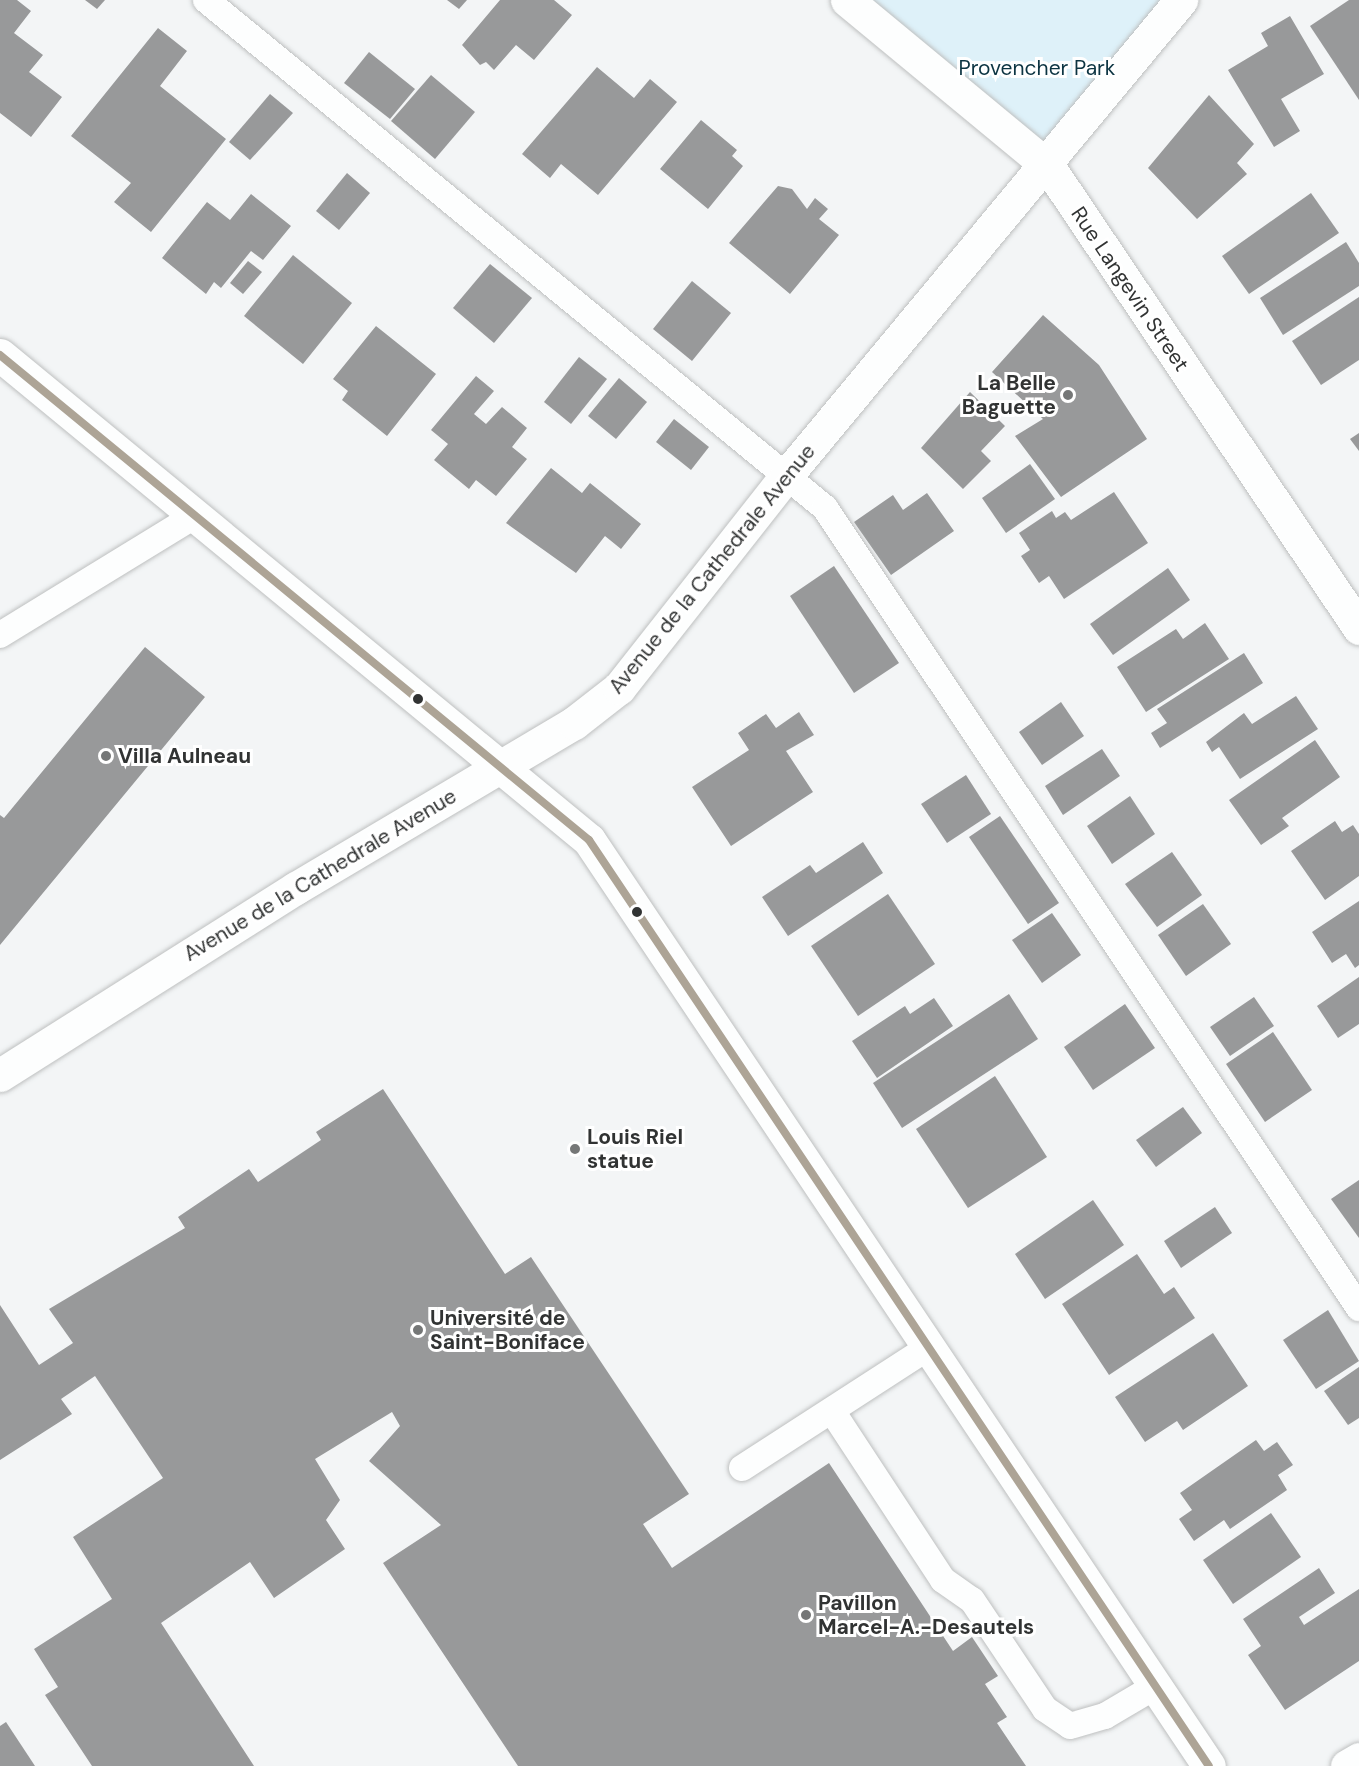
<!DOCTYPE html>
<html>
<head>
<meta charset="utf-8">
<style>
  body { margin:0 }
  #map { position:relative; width:1359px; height:1766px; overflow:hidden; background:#f3f5f6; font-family:"DM Sans",sans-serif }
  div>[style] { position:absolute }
  .green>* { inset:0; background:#def1f9 }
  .building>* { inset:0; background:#98999a }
  .roads { filter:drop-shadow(0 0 2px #bec0c0) drop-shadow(0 0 2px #bec0c0) }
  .service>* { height:26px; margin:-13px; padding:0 13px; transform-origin:13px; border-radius:13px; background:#fdfefe }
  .minor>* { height:33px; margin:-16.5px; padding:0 16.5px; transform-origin:16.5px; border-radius:16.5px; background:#fdfefe }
  .bus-1>* { height:8px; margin:-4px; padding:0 4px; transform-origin:4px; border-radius:4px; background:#ada496 }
  .dots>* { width:16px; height:16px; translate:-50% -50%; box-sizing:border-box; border:3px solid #fff; border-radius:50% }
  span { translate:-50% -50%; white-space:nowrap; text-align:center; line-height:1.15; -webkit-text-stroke:6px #fff; paint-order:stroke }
  .park-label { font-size:21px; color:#0c3442 }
  .street-label { font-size:21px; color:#313333 }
  .poi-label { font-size:21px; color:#313333; font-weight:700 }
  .right { translate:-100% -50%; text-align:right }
  .left { translate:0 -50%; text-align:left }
</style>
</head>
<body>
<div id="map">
  <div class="green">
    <div style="clip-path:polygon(847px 0,1181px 0,1048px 166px)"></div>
  </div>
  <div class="building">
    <div style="clip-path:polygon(0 0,17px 0,31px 11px,14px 33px,43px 55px,29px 72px,62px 97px,31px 137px,0 113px)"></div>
    <div style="clip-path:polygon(85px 0,105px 0,97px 9px)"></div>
    <div style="clip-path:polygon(447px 0,467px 0,459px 9px)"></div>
    <div style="clip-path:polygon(500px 0,554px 0,572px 15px,534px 60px,516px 45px,494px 70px,486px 62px,480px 65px,462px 45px)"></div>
    <div style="clip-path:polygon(1349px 0,1359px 0,1359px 100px,1310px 26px)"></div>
    <div style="clip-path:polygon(1290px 16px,1324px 74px,1281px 99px,1300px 131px,1274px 147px,1228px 70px,1268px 46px,1261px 33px)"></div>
    <div style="clip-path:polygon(158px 28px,187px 51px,160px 86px,226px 139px,151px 232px,114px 202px,131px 183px,71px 136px)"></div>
    <div style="clip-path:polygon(369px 52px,415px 89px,390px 119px,344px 83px)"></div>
    <div style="clip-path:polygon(597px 67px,634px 98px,650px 79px,677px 102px,598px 195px,561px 164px,550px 178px,522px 154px)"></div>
    <div style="clip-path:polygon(431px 75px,475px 112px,435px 159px,391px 121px)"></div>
    <div style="clip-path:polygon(270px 94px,293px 113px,250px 160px,229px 142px)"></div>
    <div style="clip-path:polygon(1209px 95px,1254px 144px,1237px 163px,1247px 174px,1197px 219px,1148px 168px)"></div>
    <div style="clip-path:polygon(701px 120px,737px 150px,732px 156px,743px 166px,708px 209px,660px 169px)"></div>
    <div style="clip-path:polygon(347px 173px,370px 193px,339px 230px,316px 211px)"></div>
    <div style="clip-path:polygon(778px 186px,792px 189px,807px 209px,815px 198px,828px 209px,819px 219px,839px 235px,790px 294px,729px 243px)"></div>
    <div style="clip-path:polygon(1311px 193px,1339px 233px,1249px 294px,1222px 256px)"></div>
    <div style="clip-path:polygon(251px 194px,291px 226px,263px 260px,251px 251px,221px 288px,214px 282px,206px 294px,162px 258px,207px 202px,230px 220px)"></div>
    <div style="clip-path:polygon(1346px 242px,1359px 263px,1359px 286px,1283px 335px,1260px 298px)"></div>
    <div style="clip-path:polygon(293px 255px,352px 303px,303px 364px,244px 316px)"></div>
    <div style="clip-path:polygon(248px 261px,262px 272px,243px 294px,230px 283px)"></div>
    <div style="clip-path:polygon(490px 264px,532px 298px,494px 343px,453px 308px)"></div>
    <div style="clip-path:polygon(692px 281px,731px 313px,692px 361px,653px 329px)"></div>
    <div style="clip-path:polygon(1359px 297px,1359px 360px,1321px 385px,1292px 341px)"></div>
    <div style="clip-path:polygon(1043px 315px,1099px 365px,1147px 439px,1061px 497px,1015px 436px,1043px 419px,992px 372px)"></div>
    <div style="clip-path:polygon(376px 326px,436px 374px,387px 436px,342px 400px,348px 391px,333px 379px)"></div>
    <div style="clip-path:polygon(579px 357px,607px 379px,571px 424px,544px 402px)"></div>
    <div style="clip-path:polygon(476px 376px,494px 391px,474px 414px,486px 424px,502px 407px,527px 428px,512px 447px,527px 459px,496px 496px,476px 480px,469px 489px,434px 460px,448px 444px,431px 430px)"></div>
    <div style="clip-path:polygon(619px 378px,647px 402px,616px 439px,588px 416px)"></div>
    <div style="clip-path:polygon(970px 392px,1005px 426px,981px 451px,991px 461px,963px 489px,921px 448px)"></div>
    <div style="clip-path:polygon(674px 419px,709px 447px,691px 470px,656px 442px)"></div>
    <div style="clip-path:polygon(1359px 433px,1359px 451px,1350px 439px)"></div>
    <div style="clip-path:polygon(1030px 464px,1055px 499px,1006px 533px,982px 498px)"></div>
    <div style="clip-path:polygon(551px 468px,582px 493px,590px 483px,641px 524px,621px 549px,605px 536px,576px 573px,506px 523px)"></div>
    <div style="clip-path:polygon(1114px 492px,1148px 543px,1064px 599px,1049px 576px,1039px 583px,1021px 556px,1030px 550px,1019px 533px,1052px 511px,1056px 518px,1065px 512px,1071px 520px)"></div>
    <div style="clip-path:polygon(927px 493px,954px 531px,891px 575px,854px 522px,893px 495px,903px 510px)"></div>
    <div style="clip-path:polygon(834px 566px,899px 663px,854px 693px,790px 596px)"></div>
    <div style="clip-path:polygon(1168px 568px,1190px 600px,1113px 655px,1090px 624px)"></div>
    <div style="clip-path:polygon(1205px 623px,1229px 659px,1146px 712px,1117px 667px,1176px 629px,1183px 639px)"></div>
    <div style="clip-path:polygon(145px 647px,205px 697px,0 945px,0 815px,4px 818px)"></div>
    <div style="clip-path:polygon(1244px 653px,1263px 683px,1160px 748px,1151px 733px,1167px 723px,1157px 709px)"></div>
    <div style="clip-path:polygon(1296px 696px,1318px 729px,1240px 779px,1219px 747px,1212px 752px,1206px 742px,1244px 713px,1252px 724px)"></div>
    <div style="clip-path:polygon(1061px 702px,1084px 736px,1042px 765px,1019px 732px)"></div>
    <div style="clip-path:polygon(799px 712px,814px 735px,786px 751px,813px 792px,731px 846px,692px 787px,749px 750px,738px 733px,766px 714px,776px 728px)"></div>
    <div style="clip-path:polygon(1315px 740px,1340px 777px,1282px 818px,1289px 826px,1261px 845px,1229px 800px)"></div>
    <div style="clip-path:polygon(1102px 749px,1120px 776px,1063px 815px,1045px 786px)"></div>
    <div style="clip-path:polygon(966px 775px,991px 814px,947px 843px,921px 804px)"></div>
    <div style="clip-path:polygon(1130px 796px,1155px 834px,1112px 864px,1087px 826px)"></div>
    <div style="clip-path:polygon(1000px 816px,1059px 903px,1028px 924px,969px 837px)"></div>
    <div style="clip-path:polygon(1335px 821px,1342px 832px,1353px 825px,1359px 834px,1359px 876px,1325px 900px,1291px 851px)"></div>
    <div style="clip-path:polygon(863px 842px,883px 873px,788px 936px,762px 897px,810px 865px,816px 873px)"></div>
    <div style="clip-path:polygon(1172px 852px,1202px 895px,1157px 927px,1125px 884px)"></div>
    <div style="clip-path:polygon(888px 894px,935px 964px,858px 1016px,811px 946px)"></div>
    <div style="clip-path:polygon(1359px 901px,1359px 965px,1355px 968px,1346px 954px,1332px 963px,1312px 932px)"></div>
    <div style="clip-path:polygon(1203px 904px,1231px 944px,1186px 976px,1158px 935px)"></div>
    <div style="clip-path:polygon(1052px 913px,1081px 955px,1042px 983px,1012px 940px)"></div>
    <div style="clip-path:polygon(1359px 977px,1359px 1024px,1338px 1038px,1317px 1006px)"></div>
    <div style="clip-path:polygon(1009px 994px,1038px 1039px,902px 1128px,873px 1083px)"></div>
    <div style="clip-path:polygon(1254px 997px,1274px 1026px,1230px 1056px,1210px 1027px)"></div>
    <div style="clip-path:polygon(934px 998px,953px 1026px,877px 1078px,852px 1041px,905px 1006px,910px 1014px)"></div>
    <div style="clip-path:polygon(1125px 1004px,1155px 1048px,1093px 1090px,1064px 1047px)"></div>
    <div style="clip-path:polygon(1273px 1032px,1312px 1090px,1265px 1122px,1226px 1064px)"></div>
    <div style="clip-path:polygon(995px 1076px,1047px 1157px,968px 1208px,916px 1129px)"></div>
    <div style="clip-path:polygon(383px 1089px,505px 1274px,531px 1257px,689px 1494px,643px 1524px,672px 1568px,829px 1463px,953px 1651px,972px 1637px,998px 1676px,985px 1684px,1007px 1717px,997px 1723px,1026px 1766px,518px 1766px,383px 1563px,441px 1525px,369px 1461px,400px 1426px,392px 1412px,315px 1459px,340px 1500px,326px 1520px,345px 1549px,274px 1598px,250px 1562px,161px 1623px,254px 1766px,92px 1766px,45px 1695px,58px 1687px,34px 1649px,112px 1599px,73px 1537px,163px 1478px,95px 1376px,61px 1399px,72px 1414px,0 1460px,0 1305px,39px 1365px,73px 1343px,49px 1309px,185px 1228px,178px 1217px,249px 1169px,258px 1182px,321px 1140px,316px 1132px)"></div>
    <div style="clip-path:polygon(1183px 1107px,1202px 1133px,1156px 1167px,1136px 1140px)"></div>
    <div style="clip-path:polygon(1359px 1180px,1359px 1238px,1331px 1199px)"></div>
    <div style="clip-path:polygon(1093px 1200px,1124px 1245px,1045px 1299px,1015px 1254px)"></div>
    <div style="clip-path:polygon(1215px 1207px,1232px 1233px,1181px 1268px,1164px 1241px)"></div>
    <div style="clip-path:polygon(1137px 1254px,1164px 1294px,1174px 1287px,1195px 1318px,1109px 1375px,1062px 1304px)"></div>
    <div style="clip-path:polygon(1328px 1310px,1359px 1361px,1316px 1389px,1283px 1340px)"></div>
    <div style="clip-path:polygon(1213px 1333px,1248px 1386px,1183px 1430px,1177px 1421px,1145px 1442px,1115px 1397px)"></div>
    <div style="clip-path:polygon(1359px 1367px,1359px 1418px,1348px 1425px,1324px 1391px)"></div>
    <div style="clip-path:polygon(1256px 1440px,1264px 1451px,1277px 1442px,1293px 1465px,1278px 1475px,1287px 1490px,1230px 1529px,1224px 1520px,1194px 1541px,1179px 1519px,1192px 1510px,1180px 1493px)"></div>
    <div style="clip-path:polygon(1271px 1513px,1301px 1557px,1233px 1604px,1203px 1560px)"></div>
    <div style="clip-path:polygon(1319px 1568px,1335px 1593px,1299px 1617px,1304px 1625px,1359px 1589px,1359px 1661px,1285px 1710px,1248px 1655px,1261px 1646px,1243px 1619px)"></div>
    <div style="clip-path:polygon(6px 1722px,35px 1766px,0 1766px,0 1726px)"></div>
  </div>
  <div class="roads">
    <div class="service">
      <div style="left:206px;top:0;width:801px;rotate:39.37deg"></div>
      <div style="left:825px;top:508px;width:962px;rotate:56.28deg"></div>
      <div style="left:0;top:635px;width:230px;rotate:-31.5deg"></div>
      <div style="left:832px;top:1411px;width:202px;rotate:56.7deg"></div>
      <div style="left:943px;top:1580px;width:35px;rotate:35deg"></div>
      <div style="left:972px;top:1600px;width:131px;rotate:56.2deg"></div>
      <div style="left:1045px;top:1709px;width:30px;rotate:34deg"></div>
      <div style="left:1070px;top:1726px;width:36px;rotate:-16deg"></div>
      <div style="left:1105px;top:1716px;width:59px;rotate:-30.5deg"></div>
      <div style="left:742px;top:1468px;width:223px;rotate:-32.9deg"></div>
    </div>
    <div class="minor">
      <div style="left:847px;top:0;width:261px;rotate:39.6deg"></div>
      <div style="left:1048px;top:166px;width:557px;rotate:56.05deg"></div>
      <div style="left:0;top:355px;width:763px;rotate:39.47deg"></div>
      <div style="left:589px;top:840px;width:1114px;rotate:56.2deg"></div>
      <div style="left:0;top:1075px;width:350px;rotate:-32.3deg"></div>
      <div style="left:296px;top:888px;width:323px;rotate:-30.7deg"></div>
      <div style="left:574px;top:723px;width:57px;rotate:-37.9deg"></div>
      <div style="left:619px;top:688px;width:270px;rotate:-51.8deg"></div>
      <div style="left:786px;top:476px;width:619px;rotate:-50.31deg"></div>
      <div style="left:1347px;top:1766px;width:14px;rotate:-30deg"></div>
    </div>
  </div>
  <div class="bus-1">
    <div style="left:0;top:355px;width:763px;rotate:39.47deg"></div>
    <div style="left:589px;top:840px;width:1114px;rotate:56.2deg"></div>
  </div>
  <div class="dots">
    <div style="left:1068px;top:395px;background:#757777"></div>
    <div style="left:418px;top:699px;background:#313333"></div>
    <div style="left:106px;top:756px;background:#757777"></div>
    <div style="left:637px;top:912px;background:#313333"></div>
    <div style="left:575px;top:1149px;background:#757777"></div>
    <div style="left:418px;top:1330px;background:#757777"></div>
    <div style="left:806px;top:1615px;background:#757777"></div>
  </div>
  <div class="park-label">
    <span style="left:1037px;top:68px">Provencher Park</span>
  </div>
  <div class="street-label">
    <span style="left:1130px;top:289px;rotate:56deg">Rue Langevin Street</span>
    <span style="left:712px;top:569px;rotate:-51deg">Avenue de la Cathedrale Avenue</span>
    <span style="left:320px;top:875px;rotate:-31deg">Avenue de la Cathedrale Avenue</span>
  </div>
  <div class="poi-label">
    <span class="right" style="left:1056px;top:395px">La Belle<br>Baguette</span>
    <span class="left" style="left:118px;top:756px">Villa Aulneau</span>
    <span class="left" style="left:587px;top:1149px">Louis Riel<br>statue</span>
    <span class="left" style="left:430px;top:1330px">Université de<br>Saint-Boniface</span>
    <span class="left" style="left:818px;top:1615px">Pavillon<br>Marcel-A.-Desautels</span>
  </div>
</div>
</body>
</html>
